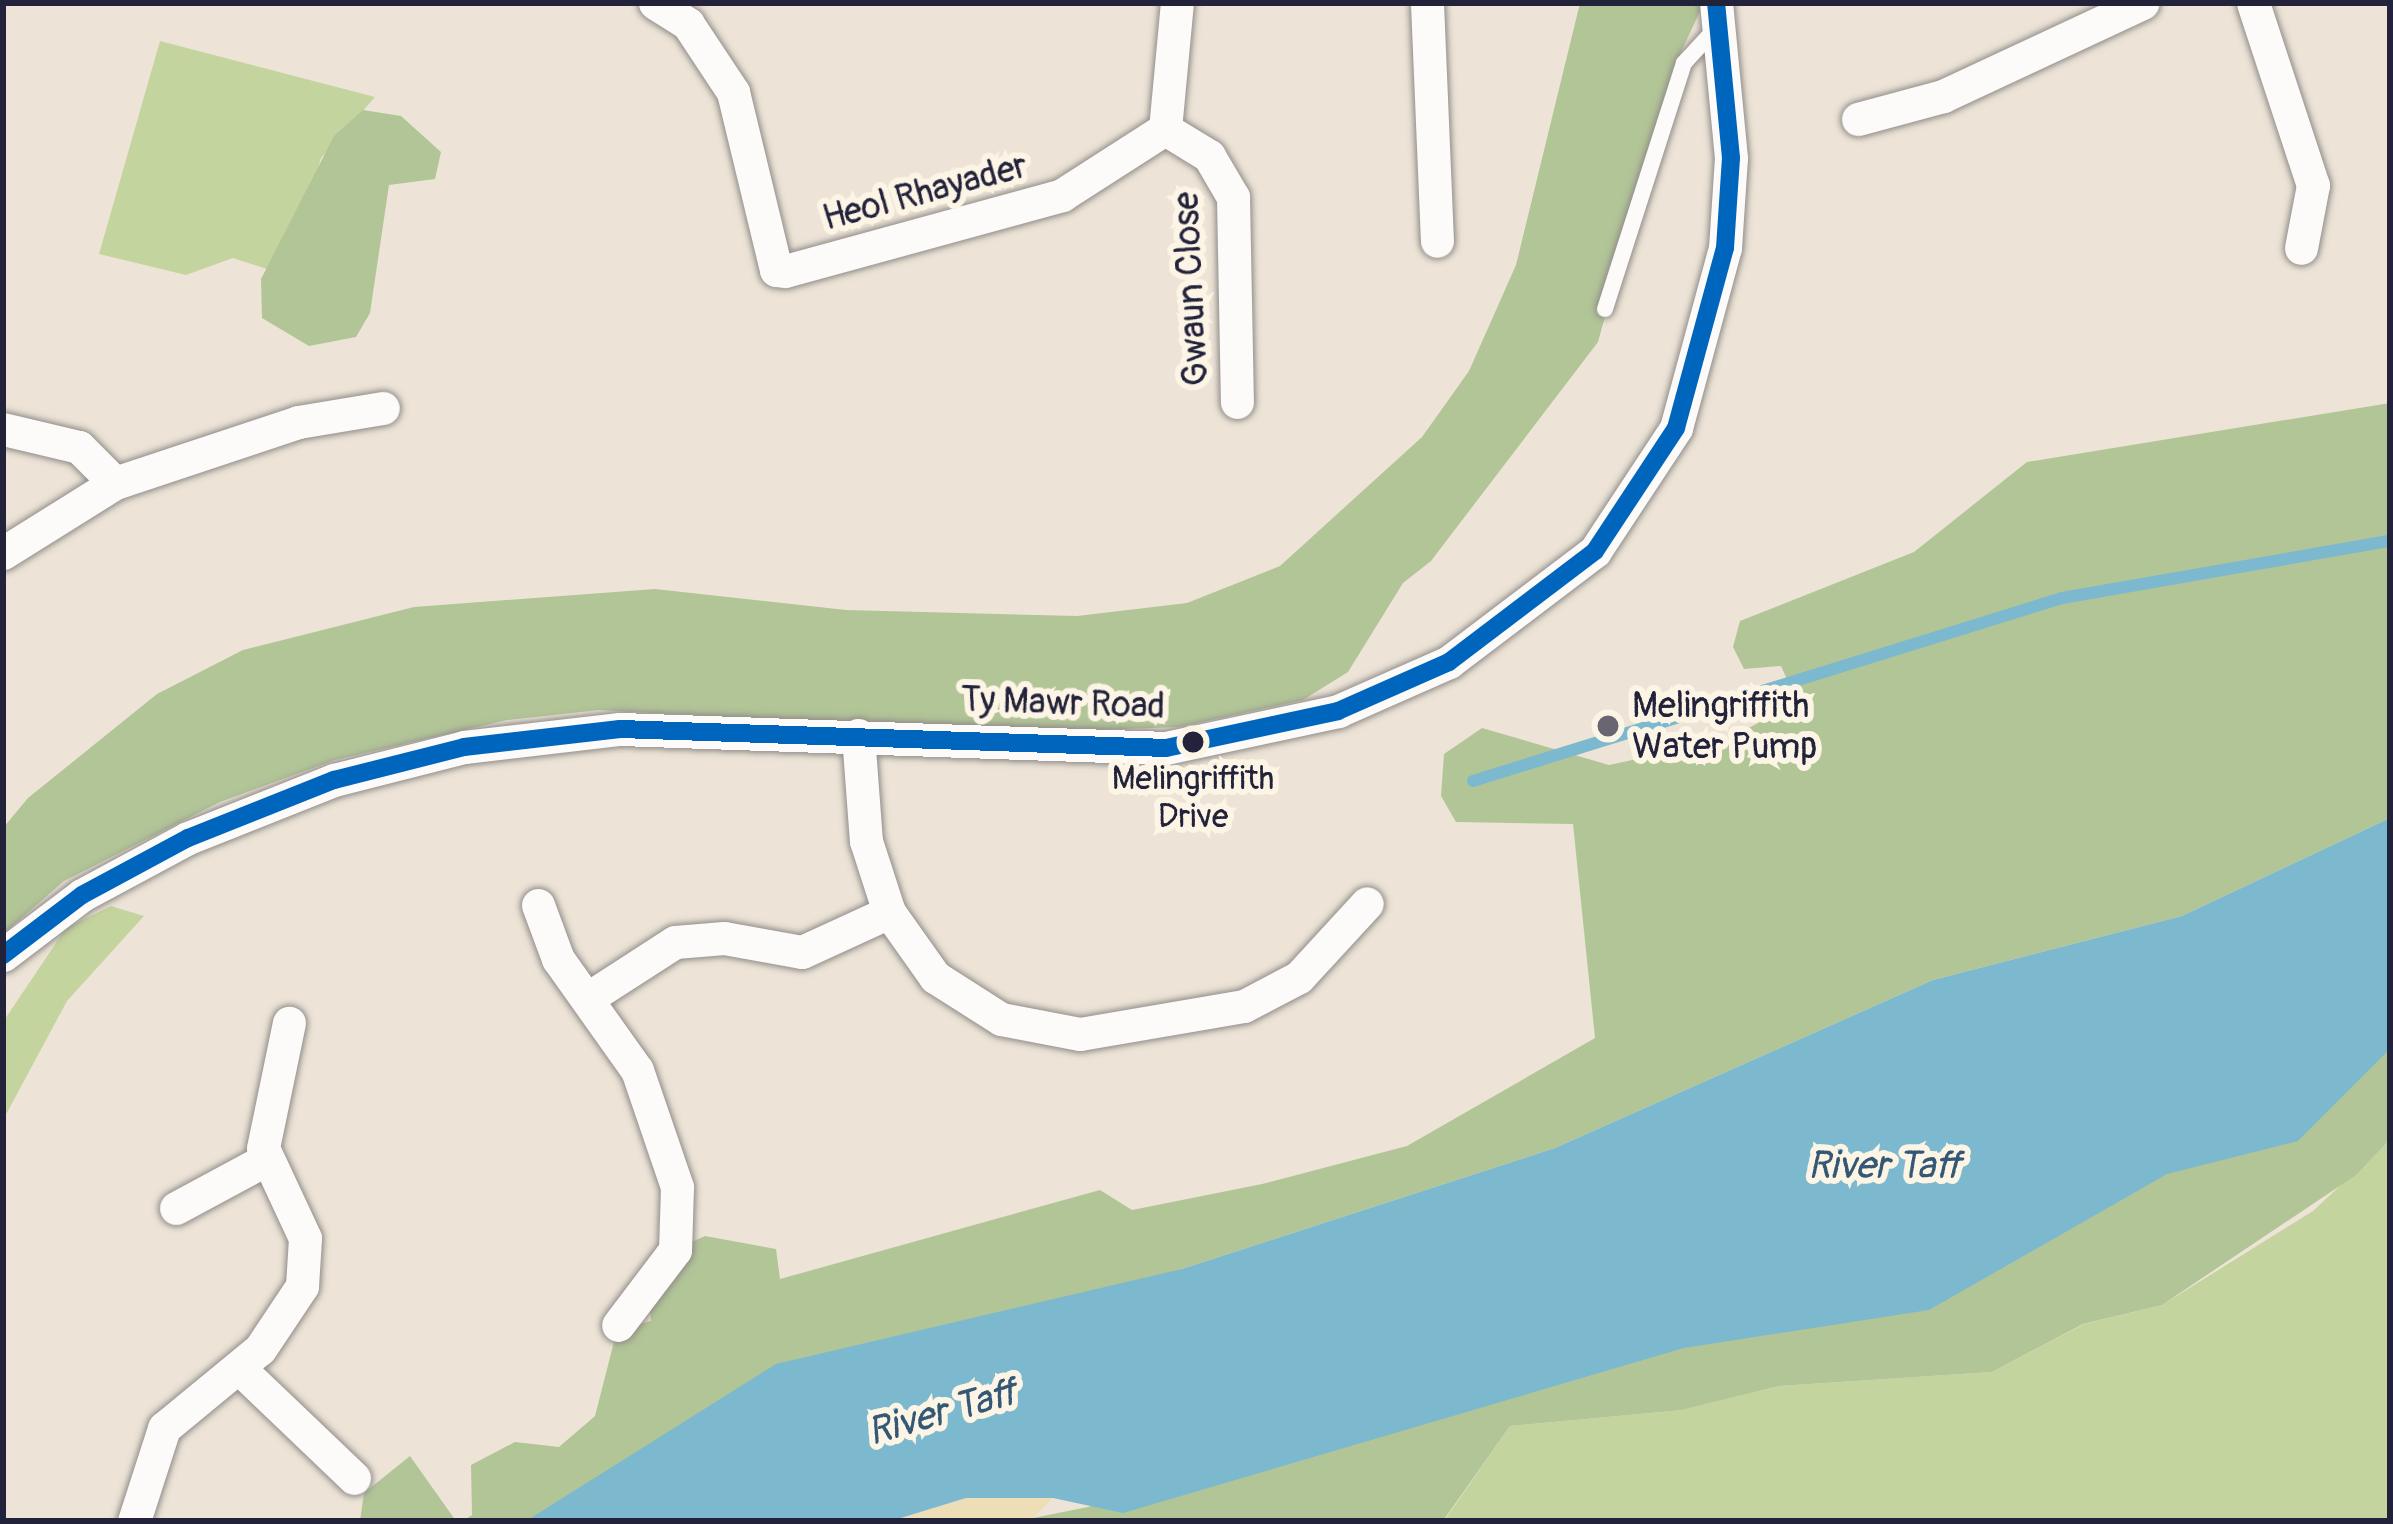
<!DOCTYPE html>
<html>
<head>
<meta charset="utf-8">
<style>
  body { margin:0 }
  #map { position:relative; width:2393px; height:1524px; overflow:hidden; background:#ede4d7; font-family:Pangolin,sans-serif }
  div>[style] { position:absolute }
  .green>* { inset:0; background:#c4d49e }
  .forest>* { inset:0; background:#b2c597 }
  .sand>* { inset:0; background:#eedeb8 }
  .water>* { inset:0; background:#7cb9ce }
  .stream>* { height:12px; margin:-6px; padding:0 6px; transform-origin:6px; border-radius:6px; background:#7cb9ce }
  .roads { filter:drop-shadow(0 0 3px #918d8a) drop-shadow(0 0 3px #918d8a) }
  .service>* { height:16px; margin:-8px; padding:0 8px; transform-origin:8px; border-radius:8px; background:#fcfbf9 }
  .minor>* { height:33px; margin:-16.5px; padding:0 16.5px; transform-origin:16.5px; border-radius:16.5px; background:#fcfbf9 }
  .bus-1>* { height:18px; margin:-9px; padding:0 9px; transform-origin:9px; border-radius:9px; background:#0065bd }
  .dots>* { width:33px; height:33px; translate:-50% -50%; box-sizing:border-box; border:6px solid #fcf5e5; border-radius:50% }
  span { translate:-50% -50%; white-space:nowrap; text-align:center; line-height:1.15; -webkit-text-stroke:12px #fcf5e5; paint-order:stroke }
  .bus-label { font-size:33px; color:#22223b }
  .street-label { font-size:36px; color:#22223b }
  .poi-label { font-size:36px; color:#22223b }
  .left { translate:0 -50%; text-align:left }
  .water-label { font-size:39px; color:#335774; font-style:italic }
  .frame { position:absolute; inset:0; border:6px solid #22223b; pointer-events:none }
</style>
</head>
<body>
<div id="map">
  <div class="green">
    <div style="clip-path:polygon(160px 41px,375px 97px,321px 158px,285px 275px,233px 258px,186px 275px,99px 254px)"></div>
    <div style="clip-path:polygon(111px 906px,144px 916px,67px 1001px,3px 1120px,3px 1022px,66px 928px)"></div>
    <div style="clip-path:polygon(2390px 1139px,2390px 1521px,1444px 1521px,1510px 1426px,1682px 1410px,1779px 1386px,1992px 1372px,2084px 1324px,2162px 1305px,2313px 1211px)"></div>
  </div>
  <div class="forest">
    <div style="clip-path:polygon(1580px 3px,1704px 3px,1673px 69px,1598px 342px,1431px 561px,1403px 583px,1348px 672px,1303px 700px,1179px 727px,1006px 733px,599px 710px,507px 720px,335px 760px,220px 802px,64px 881px,3px 934px,3px 828px,28px 798px,157px 694px,243px 650px,414px 607px,655px 589px,846px 610px,1077px 616px,1187px 603px,1280px 566px,1422px 437px,1469px 371px,1516px 265px)"></div>
    <div style="clip-path:polygon(363px 110px,401px 116px,441px 152px,435px 179px,389px 185px,370px 313px,356px 337px,309px 346px,262px 318px,261px 279px,334px 136px)"></div>
    <div style="clip-path:polygon(2390px 403px,2390px 818px,2182px 916px,1933px 980px,1555px 1148px,1182px 1269px,584px 1521px,463px 1521px,472px 1515px,471px 1465px,515px 1442px,559px 1447px,595px 1416px,617px 1330px,651px 1321px,649px 1303px,683px 1246px,705px 1236px,776px 1249px,780px 1279px,1100px 1190px,1132px 1210px,1262px 1184px,1407px 1146px,1595px 1038px,1573px 824px,1456px 822px,1441px 796px,1444px 754px,1482px 728px,1609px 765px,1725px 740px,1772px 716px,1790px 686px,1781px 666px,1744px 669px,1733px 647px,1740px 621px,1914px 552px,2027px 462px)"></div>
    <div style="clip-path:polygon(2390px 1027px,2390px 1139px,2356px 1175px,2162px 1305px,2083px 1324px,1992px 1372px,1779px 1386px,1682px 1410px,1510px 1426px,1443px 1521px,1018px 1521px,1088px 1507px)"></div>
    <div style="clip-path:polygon(410px 1456px,456px 1521px,360px 1521px,364px 1493px)"></div>
  </div>
  <div class="sand">
    <div style="clip-path:polygon(966px 1498px,1053px 1498px,1032px 1519px,891px 1521px)"></div>
  </div>
  <div class="water">
    <div style="clip-path:polygon(2390px 818px,2390px 1049px,2298px 1141px,2167px 1174px,1929px 1310px,1684px 1348px,1123px 1513px,1053px 1498px,966px 1498px,891px 1521px,526px 1521px,776px 1364px,1182px 1269px,1555px 1148px,1933px 980px,2182px 916px)"></div>
  </div>
  <div class="stream">
    <div style="left:1473px;top:781px;width:617px;rotate:-17.26deg"></div>
    <div style="left:2062px;top:598px;width:333px;rotate:-9.9deg"></div>
  </div>
  <div class="roads">
    <div class="service">
      <div style="left:1605px;top:309px;width:258px;rotate:-72.2deg"></div>
      <div style="left:1684px;top:63px;width:50px;rotate:-47.4deg"></div>
    </div>
    <div class="minor">
      <div style="left:655px;top:3px;width:39px;rotate:32deg"></div>
      <div style="left:688px;top:24px;width:82px;rotate:56.5deg"></div>
      <div style="left:733px;top:92px;width:183px;rotate:76.4deg"></div>
      <div style="left:776px;top:270px;width:9px;rotate:6deg"></div>
      <div style="left:785px;top:271px;width:287px;rotate:-15.3deg"></div>
      <div style="left:1062px;top:195px;width:122px;rotate:-32.7deg"></div>
      <div style="left:1165px;top:129px;width:127px;rotate:-84.6deg"></div>
      <div style="left:1427px;top:3px;width:238px;rotate:87.6deg"></div>
      <div style="left:2253px;top:3px;width:192px;rotate:71.8deg"></div>
      <div style="left:2313px;top:185px;width:64px;rotate:100.8deg"></div>
      <div style="left:1858px;top:119px;width:88px;rotate:-15.1deg"></div>
      <div style="left:1943px;top:96px;width:220px;rotate:-25deg"></div>
      <div style="left:1165px;top:129px;width:52px;rotate:31.5deg"></div>
      <div style="left:1209px;top:156px;width:48px;rotate:59.7deg"></div>
      <div style="left:1233px;top:197px;width:205px;rotate:88.9deg"></div>
      <div style="left:3px;top:429px;width:78px;rotate:13.3deg"></div>
      <div style="left:79px;top:447px;width:51px;rotate:45deg"></div>
      <div style="left:3px;top:553px;width:132px;rotate:-32deg"></div>
      <div style="left:115px;top:483px;width:193px;rotate:-18.4deg"></div>
      <div style="left:298px;top:422px;width:86px;rotate:-9.4deg"></div>
      <div style="left:858px;top:735px;width:106px;rotate:85.7deg"></div>
      <div style="left:866px;top:841px;width:75px;rotate:72.1deg"></div>
      <div style="left:889px;top:912px;width:80px;rotate:54.7deg"></div>
      <div style="left:935px;top:977px;width:78px;rotate:32.5deg"></div>
      <div style="left:1001px;top:1019px;width:80px;rotate:10.8deg"></div>
      <div style="left:1080px;top:1034px;width:166px;rotate:-9.7deg"></div>
      <div style="left:1244px;top:1006px;width:62px;rotate:-27.8deg"></div>
      <div style="left:1299px;top:977px;width:100px;rotate:-47.4deg"></div>
      <div style="left:538px;top:905px;width:58px;rotate:69.7deg"></div>
      <div style="left:558px;top:959px;width:136px;rotate:54.6deg"></div>
      <div style="left:637px;top:1070px;width:124px;rotate:71.1deg"></div>
      <div style="left:677px;top:1187px;width:63px;rotate:91.8deg"></div>
      <div style="left:675px;top:1250px;width:94px;rotate:127.2deg"></div>
      <div style="left:3px;top:955px;width:99px;rotate:-37.2deg"></div>
      <div style="left:82px;top:895px;width:120px;rotate:-28.3deg"></div>
      <div style="left:188px;top:838px;width:157px;rotate:-21.7deg"></div>
      <div style="left:334px;top:780px;width:134px;rotate:-14.2deg"></div>
      <div style="left:464px;top:747px;width:157px;rotate:-6.6deg"></div>
      <div style="left:620px;top:729px;width:546px;rotate:1.99deg"></div>
      <div style="left:1166px;top:748px;width:176px;rotate:-12.1deg"></div>
      <div style="left:1338px;top:711px;width:121px;rotate:-23.8deg"></div>
      <div style="left:1449px;top:662px;width:183px;rotate:-37.2deg"></div>
      <div style="left:1595px;top:551px;width:147px;rotate:-56.6deg"></div>
      <div style="left:1676px;top:428px;width:187px;rotate:-74.8deg"></div>
      <div style="left:1725px;top:248px;width:90px;rotate:-86.2deg"></div>
      <div style="left:1731px;top:158px;width:156px;rotate:-95.5deg"></div>
      <div style="left:588px;top:998px;width:103px;rotate:-32.8deg"></div>
      <div style="left:675px;top:942px;width:49px;rotate:-4.7deg"></div>
      <div style="left:724px;top:938px;width:79px;rotate:10.2deg"></div>
      <div style="left:802px;top:952px;width:96px;rotate:-24.7deg"></div>
      <div style="left:176px;top:1208px;width:103px;rotate:-28.3deg"></div>
      <div style="left:239px;top:1368px;width:159px;rotate:43.7deg"></div>
      <div style="left:134px;top:1521px;width:98px;rotate:-72.1deg"></div>
      <div style="left:164px;top:1428px;width:124px;rotate:-39.5deg"></div>
      <div style="left:260px;top:1349px;width:76px;rotate:-56.3deg"></div>
      <div style="left:302px;top:1286px;width:48px;rotate:-86.4deg"></div>
      <div style="left:305px;top:1238px;width:99px;rotate:-115deg"></div>
      <div style="left:263px;top:1148px;width:128px;rotate:-78.3deg"></div>
    </div>
  </div>
  <div class="bus-1">
    <div style="left:3px;top:955px;width:99px;rotate:-37.2deg"></div>
    <div style="left:82px;top:895px;width:120px;rotate:-28.3deg"></div>
    <div style="left:188px;top:838px;width:157px;rotate:-21.7deg"></div>
    <div style="left:334px;top:780px;width:134px;rotate:-14.2deg"></div>
    <div style="left:464px;top:747px;width:157px;rotate:-6.6deg"></div>
    <div style="left:620px;top:729px;width:546px;rotate:1.99deg"></div>
    <div style="left:1166px;top:748px;width:176px;rotate:-12.1deg"></div>
    <div style="left:1338px;top:711px;width:121px;rotate:-23.8deg"></div>
    <div style="left:1449px;top:662px;width:183px;rotate:-37.2deg"></div>
    <div style="left:1595px;top:551px;width:147px;rotate:-56.6deg"></div>
    <div style="left:1676px;top:428px;width:187px;rotate:-74.8deg"></div>
    <div style="left:1725px;top:248px;width:90px;rotate:-86.2deg"></div>
    <div style="left:1731px;top:158px;width:156px;rotate:-95.5deg"></div>
  </div>
  <div class="dots">
    <div style="left:1608px;top:726px;background:#696672"></div>
    <div style="left:1193px;top:742px;background:#22223b"></div>
  </div>
  <div class="bus-label">
    <span style="left:1193px;top:798px">Melingriffith<br>Drive</span>
  </div>
  <div class="street-label">
    <span style="left:925px;top:192px;rotate:-15deg">Heol Rhayader</span>
    <span style="left:1191px;top:289px;rotate:-93deg">Gwaun Close</span>
    <span style="left:1063px;top:703px;rotate:2deg">Ty Mawr Road</span>
  </div>
  <div class="poi-label">
    <span class="left" style="left:1632px;top:726px">Melingriffith<br>Water Pump</span>
  </div>
  <div class="water-label">
    <span style="left:1884px;top:1166px">River Taff</span>
    <span style="left:942px;top:1413px;rotate:-16deg">River Taff</span>
  </div>
  <div class="frame"></div>
</div>
</body>
</html>
